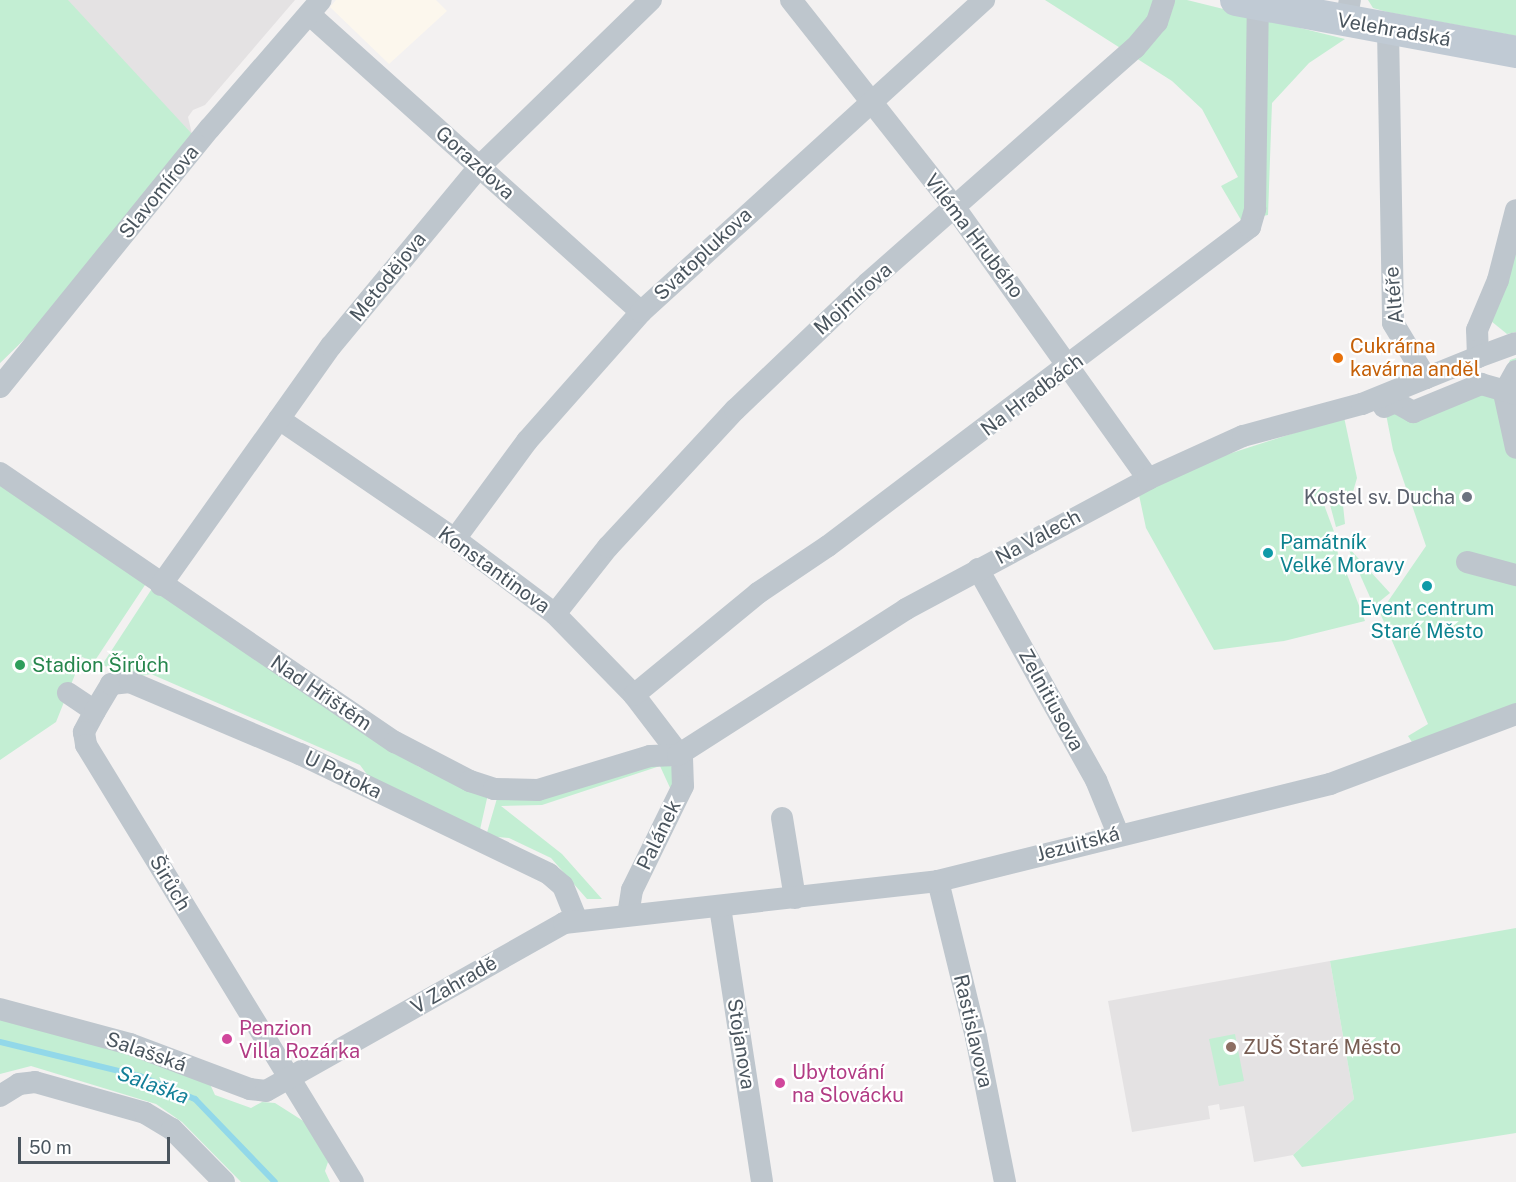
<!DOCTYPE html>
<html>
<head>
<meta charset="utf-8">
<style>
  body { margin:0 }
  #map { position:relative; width:1516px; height:1182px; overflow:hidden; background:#f3f1f1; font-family:"Public Sans",sans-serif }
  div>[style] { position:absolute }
  .commercial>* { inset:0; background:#fcf7ed }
  .education>* { inset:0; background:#e4e2e3 }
  .green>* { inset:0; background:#c3eed3 }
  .stream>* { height:6px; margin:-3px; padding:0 3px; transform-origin:3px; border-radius:3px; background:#92d8e9 }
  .street>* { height:22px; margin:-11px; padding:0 11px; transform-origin:11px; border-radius:11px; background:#bec6cd }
  .secondary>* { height:32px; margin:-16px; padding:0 16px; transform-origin:16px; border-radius:16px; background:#c0cad4 }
  .dots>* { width:16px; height:16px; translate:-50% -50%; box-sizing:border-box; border:3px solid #fff; border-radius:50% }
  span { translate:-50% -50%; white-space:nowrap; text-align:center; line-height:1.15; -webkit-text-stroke:4.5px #fff; paint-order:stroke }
  .street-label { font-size:20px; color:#4a555e }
  .food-label { font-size:20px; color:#c56008 }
  .left { translate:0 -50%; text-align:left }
  .worship-label { font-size:20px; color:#5b616d }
  .right { translate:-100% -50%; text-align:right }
  .culture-label { font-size:20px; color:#0d838f }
  .leisure-label { font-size:20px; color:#27864d }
  .hotel-label { font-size:20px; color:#b23c85 }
  .education-label { font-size:20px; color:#785e54 }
  .water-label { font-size:21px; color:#137f98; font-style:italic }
  .scale { position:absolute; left:18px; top:1137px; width:152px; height:27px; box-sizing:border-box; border:3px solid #4a555e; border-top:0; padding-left:8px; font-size:18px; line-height:21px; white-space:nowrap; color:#4a555e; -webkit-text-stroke:4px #fff; paint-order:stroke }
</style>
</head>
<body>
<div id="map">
  <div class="commercial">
    <div style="clip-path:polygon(336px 0,436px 0,447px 11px,389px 64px,330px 7px)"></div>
  </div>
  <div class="education">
    <div style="clip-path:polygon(0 0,295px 0,205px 105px,193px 110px,188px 117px,192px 134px,42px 322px,0 363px)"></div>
    <div style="clip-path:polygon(1330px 961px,1354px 1099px,1293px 1155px,1254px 1162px,1244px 1106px,1220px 1110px,1219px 1104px,1208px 1106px,1210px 1119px,1132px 1132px,1108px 1001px)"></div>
  </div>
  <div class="green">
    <div style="clip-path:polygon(0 0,68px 0,192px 134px,42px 322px,0 363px)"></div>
    <div style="clip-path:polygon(1045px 0,1187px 0,1345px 39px,1309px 63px,1272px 103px,1268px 215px,1241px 220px,1221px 186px,1238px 177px,1202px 109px,1172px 81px)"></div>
    <div style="clip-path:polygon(1368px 0,1516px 0,1516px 36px,1387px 12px,1373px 8px)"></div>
    <div style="clip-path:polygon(1516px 243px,1516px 332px,1507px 334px,1491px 321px)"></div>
    <div style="clip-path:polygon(1516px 358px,1516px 706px,1412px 742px,1408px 736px,1428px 724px,1380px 613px,1426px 546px,1393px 450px,1385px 409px,1502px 379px,1510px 360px)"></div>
    <div style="clip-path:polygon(1344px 417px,1357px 478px,1350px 502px,1343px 505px,1345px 524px,1336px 527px,1329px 501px,1323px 502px,1336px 537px,1340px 573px,1343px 564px,1365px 621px,1284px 641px,1214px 650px,1146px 528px,1139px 495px,1210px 460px)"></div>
    <div style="clip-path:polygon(0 482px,147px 582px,94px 662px,82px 657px,56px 722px,0 760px)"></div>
    <div style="clip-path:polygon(1348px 547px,1390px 593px,1374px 606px,1348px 548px)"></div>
    <div style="clip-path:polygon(153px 587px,419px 767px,488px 794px,479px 834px,371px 780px,360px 765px,151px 674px,136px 677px,102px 665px)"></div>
    <div style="clip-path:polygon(653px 760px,669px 763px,674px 770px,671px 790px,660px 766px,542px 805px,501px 806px,562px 854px,602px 899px,587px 899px,551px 858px,509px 838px,486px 836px,498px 795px)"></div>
    <div style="clip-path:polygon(1516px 928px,1516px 1133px,1302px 1167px,1293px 1155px,1354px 1099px,1330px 961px)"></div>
    <div style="clip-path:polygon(0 1018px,110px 1048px,209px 1082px,215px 1095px,251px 1108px,262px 1102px,275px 1103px,308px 1124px,329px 1159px,325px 1171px,330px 1182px,241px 1182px,182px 1122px,156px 1104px,31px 1066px,0 1074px)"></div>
    <div style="clip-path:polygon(1235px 1034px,1244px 1081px,1219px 1086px,1209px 1039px)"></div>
  </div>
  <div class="stream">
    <div style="left:0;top:1042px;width:144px;rotate:13.7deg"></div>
    <div style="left:140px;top:1076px;width:60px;rotate:22.7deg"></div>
    <div style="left:195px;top:1099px;width:115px;rotate:46.1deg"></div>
  </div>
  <div class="street">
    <div style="left:791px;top:0;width:265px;rotate:51.7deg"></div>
    <div style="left:955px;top:208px;width:333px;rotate:54.5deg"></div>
    <div style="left:309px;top:14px;width:446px;rotate:41.9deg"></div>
    <div style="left:1346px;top:22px;width:22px;rotate:-80deg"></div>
    <div style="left:1388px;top:29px;width:294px;rotate:89deg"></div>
    <div style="left:1393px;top:323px;width:64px;rotate:59deg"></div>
    <div style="left:1426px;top:378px;width:56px;rotate:-22deg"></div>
    <div style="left:1478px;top:357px;width:27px;rotate:-92deg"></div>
    <div style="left:1477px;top:330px;width:54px;rotate:-67.2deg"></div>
    <div style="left:1498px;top:280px;width:72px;rotate:-75.6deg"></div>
    <div style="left:1478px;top:357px;width:40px;rotate:-20.2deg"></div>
    <div style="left:1516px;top:371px;width:25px;rotate:119deg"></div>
    <div style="left:1504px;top:393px;width:56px;rotate:77.7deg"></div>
    <div style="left:0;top:387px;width:333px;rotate:-51deg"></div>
    <div style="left:210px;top:128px;width:169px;rotate:-49.1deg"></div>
    <div style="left:1384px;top:407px;width:12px;rotate:-24deg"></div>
    <div style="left:1395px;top:402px;width:21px;rotate:29deg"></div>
    <div style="left:1413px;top:412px;width:74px;rotate:-22.4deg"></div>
    <div style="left:1481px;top:384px;width:36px;rotate:16deg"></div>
    <div style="left:279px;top:419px;width:213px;rotate:34.3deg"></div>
    <div style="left:455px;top:539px;width:125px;rotate:36.9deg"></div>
    <div style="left:555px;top:614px;width:113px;rotate:45.7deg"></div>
    <div style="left:634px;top:695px;width:79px;rotate:52.7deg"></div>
    <div style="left:682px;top:758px;width:28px;rotate:88deg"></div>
    <div style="left:683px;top:786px;width:116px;rotate:116.1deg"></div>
    <div style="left:632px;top:890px;width:25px;rotate:99deg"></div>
    <div style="left:0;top:473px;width:478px;rotate:34.3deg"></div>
    <div style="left:395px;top:742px;width:85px;rotate:27.5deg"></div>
    <div style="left:470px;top:781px;width:25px;rotate:18deg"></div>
    <div style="left:494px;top:789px;width:44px;rotate:1.3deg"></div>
    <div style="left:538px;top:790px;width:117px;rotate:-16.9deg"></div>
    <div style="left:650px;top:756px;width:28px;rotate:-2deg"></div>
    <div style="left:455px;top:539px;width:122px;rotate:-53.7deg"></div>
    <div style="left:527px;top:441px;width:172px;rotate:-48.5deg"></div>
    <div style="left:641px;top:312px;width:464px;rotate:-42.3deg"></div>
    <div style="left:1467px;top:562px;width:51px;rotate:14.9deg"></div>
    <div style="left:978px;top:569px;width:242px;rotate:60.8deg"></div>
    <div style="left:1096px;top:780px;width:58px;rotate:67.8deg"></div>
    <div style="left:161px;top:585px;width:293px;rotate:-54.6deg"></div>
    <div style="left:331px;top:346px;width:232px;rotate:-50.4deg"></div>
    <div style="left:479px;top:167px;width:240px;rotate:-44.2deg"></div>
    <div style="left:555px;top:614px;width:85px;rotate:-51.7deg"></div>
    <div style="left:608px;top:547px;width:187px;rotate:-47.2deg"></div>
    <div style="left:735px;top:410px;width:184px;rotate:-43.7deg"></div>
    <div style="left:868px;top:283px;width:356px;rotate:-41.4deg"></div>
    <div style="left:1135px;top:48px;width:34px;rotate:-50deg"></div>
    <div style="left:1157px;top:22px;width:23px;rotate:-72deg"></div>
    <div style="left:68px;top:693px;width:32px;rotate:34deg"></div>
    <div style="left:95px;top:711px;width:24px;rotate:118deg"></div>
    <div style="left:84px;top:732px;width:13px;rotate:81deg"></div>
    <div style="left:86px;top:745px;width:512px;rotate:58.58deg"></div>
    <div style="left:634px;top:695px;width:161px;rotate:-39.4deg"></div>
    <div style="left:758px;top:593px;width:84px;rotate:-33.9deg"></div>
    <div style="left:828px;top:546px;width:529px;rotate:-37.09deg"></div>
    <div style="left:1250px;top:227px;width:19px;rotate:-74deg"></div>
    <div style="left:1255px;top:209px;width:204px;rotate:-89.2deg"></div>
    <div style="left:95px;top:711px;width:31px;rotate:-59deg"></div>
    <div style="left:111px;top:684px;width:19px;rotate:-6deg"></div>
    <div style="left:130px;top:682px;width:185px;rotate:23deg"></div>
    <div style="left:300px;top:754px;width:276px;rotate:25.7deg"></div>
    <div style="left:549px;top:874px;width:18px;rotate:41deg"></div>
    <div style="left:563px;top:886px;width:37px;rotate:68deg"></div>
    <div style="left:678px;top:755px;width:271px;rotate:-32.6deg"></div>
    <div style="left:906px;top:609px;width:275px;rotate:-28.2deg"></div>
    <div style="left:1148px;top:479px;width:104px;rotate:-24.4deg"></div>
    <div style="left:1243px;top:436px;width:123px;rotate:-15.1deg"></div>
    <div style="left:1362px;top:404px;width:69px;rotate:-22.1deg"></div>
    <div style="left:782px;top:818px;width:81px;rotate:80.8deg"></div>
    <div style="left:938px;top:881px;width:161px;rotate:76.3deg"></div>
    <div style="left:976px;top:1037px;width:148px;rotate:78.7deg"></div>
    <div style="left:720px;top:907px;width:278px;rotate:81.3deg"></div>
    <div style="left:0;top:1009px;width:135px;rotate:15.1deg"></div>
    <div style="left:130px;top:1044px;width:128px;rotate:20.6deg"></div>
    <div style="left:250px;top:1089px;width:16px;rotate:7deg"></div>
    <div style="left:266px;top:1091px;width:342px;rotate:-29.4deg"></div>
    <div style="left:564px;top:923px;width:376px;rotate:-6.4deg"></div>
    <div style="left:938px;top:881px;width:404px;rotate:-13.9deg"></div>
    <div style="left:1330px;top:784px;width:199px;rotate:-20.6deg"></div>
    <div style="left:0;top:1096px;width:22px;rotate:-32deg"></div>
    <div style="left:19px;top:1084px;width:16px;rotate:-7deg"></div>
    <div style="left:35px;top:1082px;width:114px;rotate:15.7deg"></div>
    <div style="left:145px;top:1113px;width:31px;rotate:31deg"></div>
    <div style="left:172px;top:1129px;width:74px;rotate:45.5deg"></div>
  </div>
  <div class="secondary">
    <div style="left:1236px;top:0;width:285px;rotate:10.5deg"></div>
  </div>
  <div class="dots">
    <div style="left:1338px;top:358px;background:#e8710a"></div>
    <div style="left:1467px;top:497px;background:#6b7280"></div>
    <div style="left:1268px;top:553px;background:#0f9aa8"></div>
    <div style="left:1427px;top:586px;background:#0f9aa8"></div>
    <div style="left:20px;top:665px;background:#2e9e5b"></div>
    <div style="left:227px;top:1039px;background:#d1479c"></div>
    <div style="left:1231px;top:1047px;background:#8d6e63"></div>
    <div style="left:780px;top:1083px;background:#d1479c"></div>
  </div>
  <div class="street-label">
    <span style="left:1394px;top:30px;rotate:10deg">Velehradská</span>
    <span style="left:475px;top:163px;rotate:42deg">Gorazdova</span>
    <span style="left:159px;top:192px;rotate:-51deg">Slavomírova</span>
    <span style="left:974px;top:236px;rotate:53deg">Viléma Hrubého</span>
    <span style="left:703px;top:254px;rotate:-43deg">Svatoplukova</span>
    <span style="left:388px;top:277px;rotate:-51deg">Metodějova</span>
    <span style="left:1394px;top:295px;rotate:-95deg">Altéře</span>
    <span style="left:853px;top:299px;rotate:-42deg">Mojmírova</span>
    <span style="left:1032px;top:395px;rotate:-37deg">Na Hradbách</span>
    <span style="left:1038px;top:537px;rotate:-28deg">Na Valech</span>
    <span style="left:494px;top:570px;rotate:36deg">Konstantinova</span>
    <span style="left:321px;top:693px;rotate:34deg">Nad Hřištěm</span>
    <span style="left:1051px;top:700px;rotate:61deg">Zelnitiusova</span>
    <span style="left:343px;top:775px;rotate:26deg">U Potoka</span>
    <span style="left:659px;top:835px;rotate:-64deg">Palánek</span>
    <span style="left:1078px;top:844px;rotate:-15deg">Jezuitská</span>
    <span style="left:170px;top:883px;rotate:59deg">Širůch</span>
    <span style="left:454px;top:985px;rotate:-30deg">V Zahradě</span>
    <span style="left:973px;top:1031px;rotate:77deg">Rastislavova</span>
    <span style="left:741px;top:1044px;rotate:81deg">Stojanova</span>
    <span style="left:146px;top:1052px;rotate:19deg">Salašská</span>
  </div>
  <div class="food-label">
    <span class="left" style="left:1350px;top:358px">Cukrárna<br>kavárna anděl</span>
  </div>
  <div class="worship-label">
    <span class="right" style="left:1455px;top:497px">Kostel sv. Ducha</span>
  </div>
  <div class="culture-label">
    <span class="left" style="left:1280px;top:554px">Památník<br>Velké Moravy</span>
    <span style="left:1427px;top:620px">Event centrum<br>Staré Město</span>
  </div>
  <div class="leisure-label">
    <span class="left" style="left:32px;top:665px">Stadion Širůch</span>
  </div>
  <div class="hotel-label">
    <span class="left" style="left:239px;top:1040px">Penzion<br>Villa Rozárka</span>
    <span class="left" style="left:792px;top:1084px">Ubytování<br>na Slovácku</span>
  </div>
  <div class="education-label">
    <span class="left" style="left:1243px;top:1047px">ZUŠ Staré Město</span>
  </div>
  <div class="water-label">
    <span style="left:153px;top:1085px;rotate:20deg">Salaška</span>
  </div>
  <div class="scale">50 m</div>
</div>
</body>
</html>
